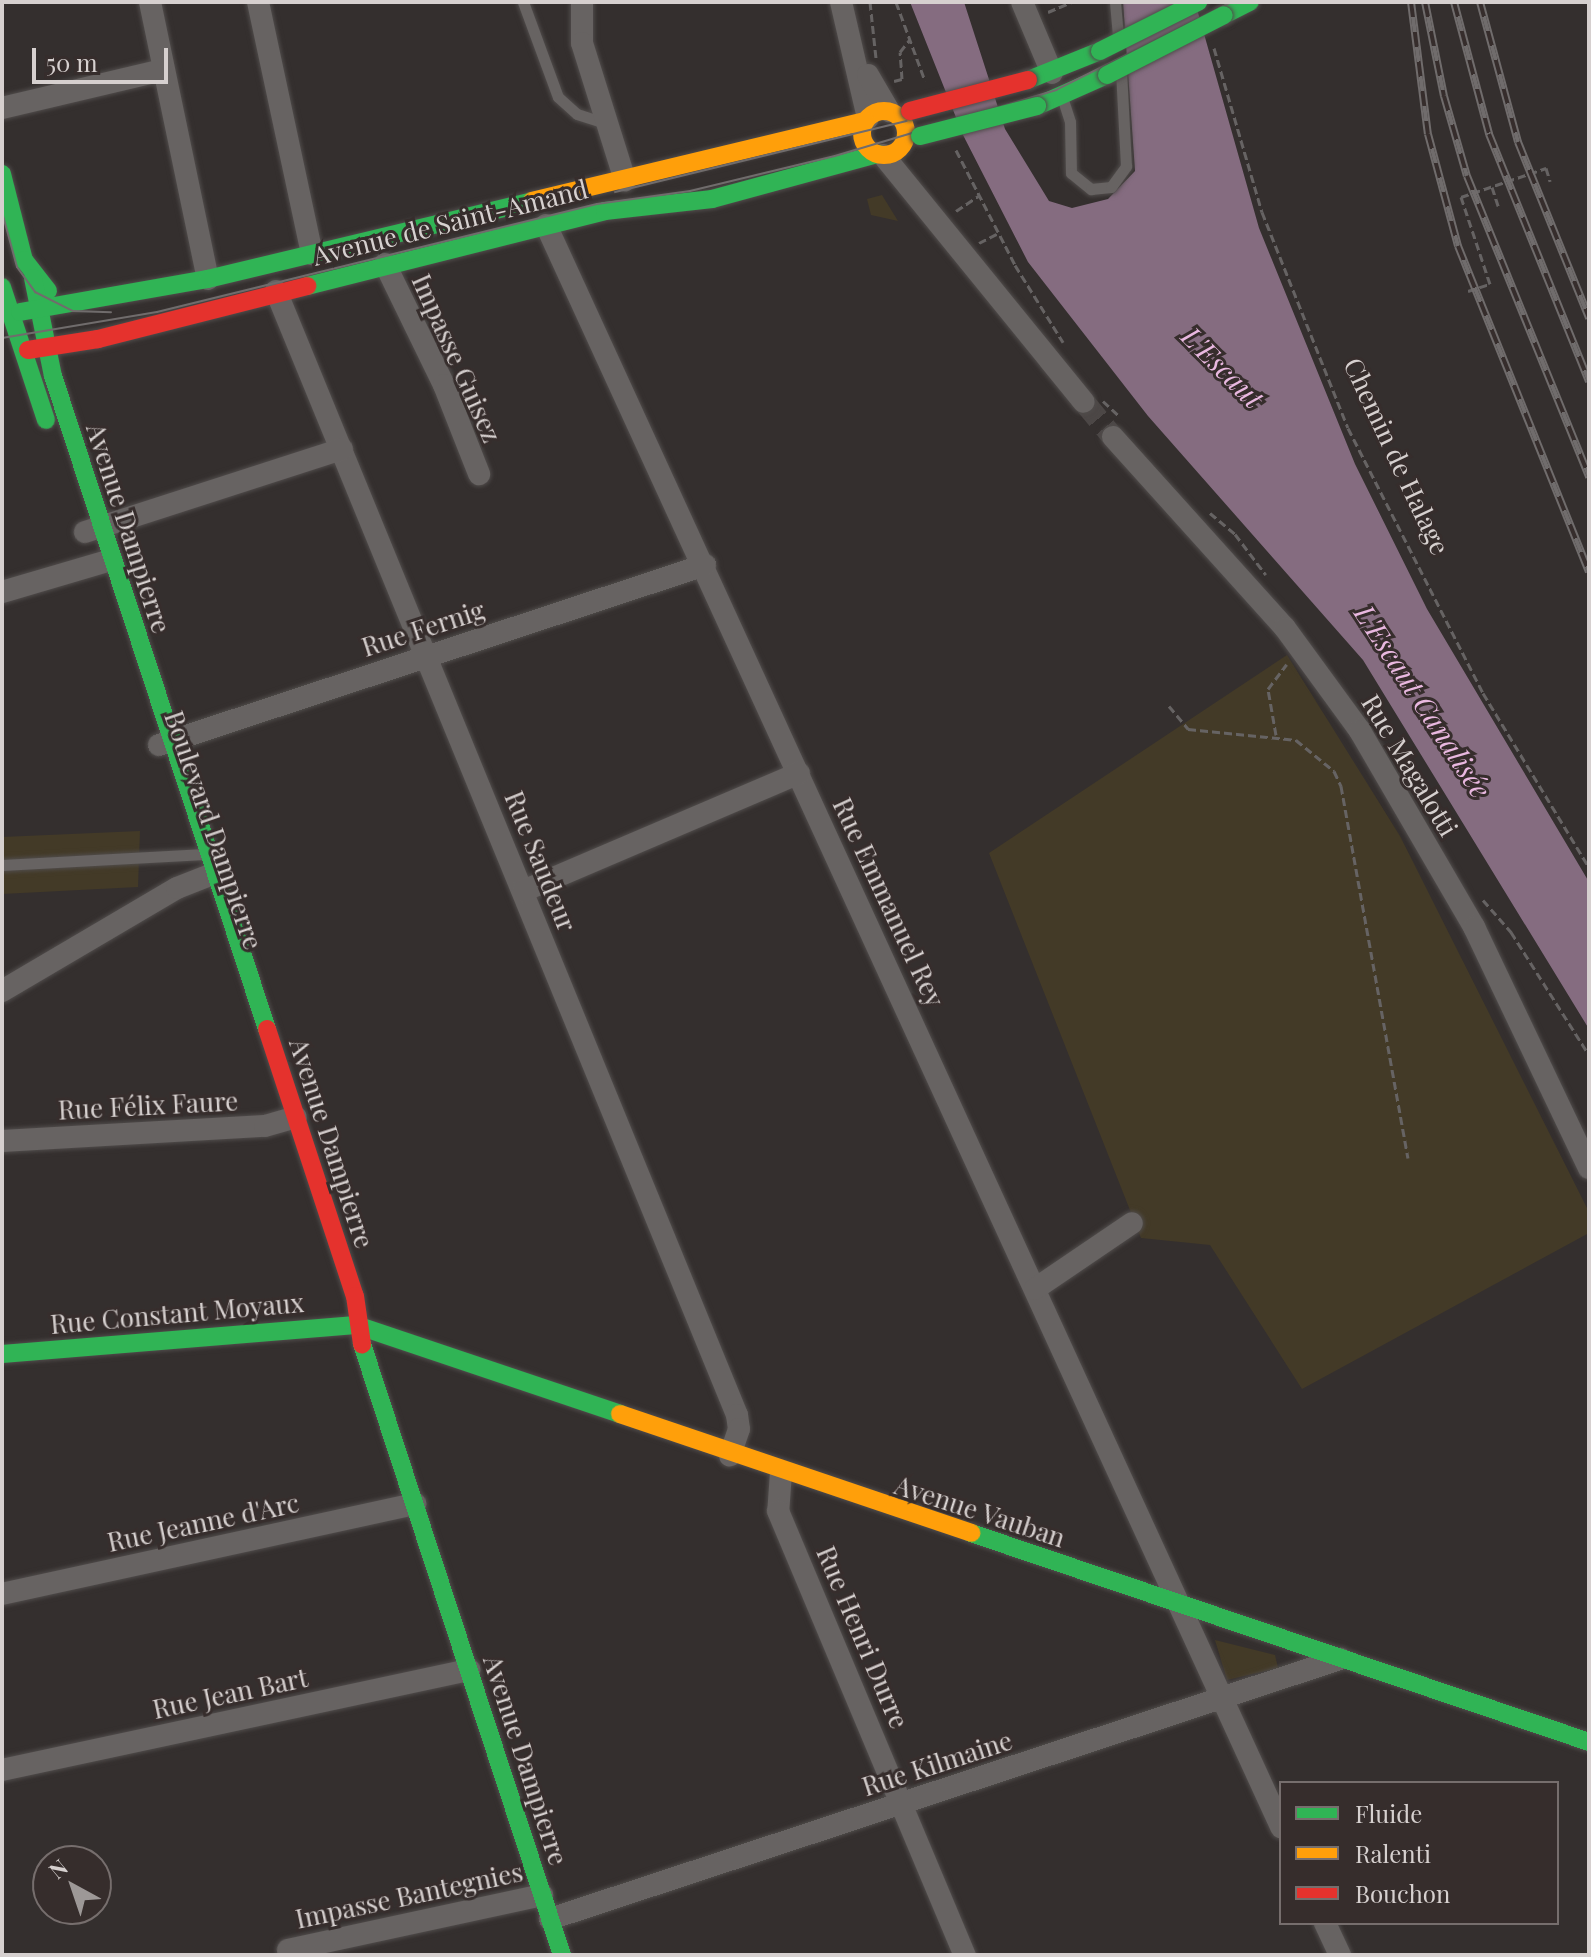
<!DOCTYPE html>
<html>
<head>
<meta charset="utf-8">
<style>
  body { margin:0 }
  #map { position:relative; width:1591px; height:1957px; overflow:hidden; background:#342f2e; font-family:"Playfair Display",serif }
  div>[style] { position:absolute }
  .green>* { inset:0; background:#433a27 }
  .water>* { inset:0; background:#856c80 }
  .street-tunnel>* { height:22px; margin-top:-11px; transform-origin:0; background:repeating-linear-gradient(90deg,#4c4746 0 22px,transparent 0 33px) }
  .path>* { height:3px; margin-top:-1.5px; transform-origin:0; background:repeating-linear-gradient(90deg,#666363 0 8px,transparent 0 12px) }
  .roads { filter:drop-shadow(0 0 2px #504c4b) drop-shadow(0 0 2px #504c4b) }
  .lane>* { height:11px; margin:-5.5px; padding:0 5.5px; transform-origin:5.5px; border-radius:5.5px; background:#676362 }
  .street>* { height:22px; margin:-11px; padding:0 11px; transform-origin:11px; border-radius:11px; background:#676362 }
  .fast>* { height:18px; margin:-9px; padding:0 9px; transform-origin:9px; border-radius:9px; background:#30b455 }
  .slow>* { height:18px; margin:-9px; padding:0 9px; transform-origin:9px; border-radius:9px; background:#ff9f0a }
  .slow>.ring { margin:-9px; padding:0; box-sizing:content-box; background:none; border:18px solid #ff9f0a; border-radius:50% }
  .jam>* { height:18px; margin:-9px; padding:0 9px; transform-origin:9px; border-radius:9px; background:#e5322d }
  .tram>* { height:2px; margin:-1px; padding:0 1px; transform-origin:1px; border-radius:1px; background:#706c6c }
  .rail>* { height:8px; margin-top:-4px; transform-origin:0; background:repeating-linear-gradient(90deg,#362d2c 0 15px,#706c6c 0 30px); box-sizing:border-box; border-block:2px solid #706c6c }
  .bridges { filter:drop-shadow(0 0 2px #504c4b) drop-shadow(0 0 2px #504c4b) }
  .fast-bridge>* { height:18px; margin:-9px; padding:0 9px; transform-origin:9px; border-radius:9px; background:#30b455 }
  .jam-bridge>* { height:18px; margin:-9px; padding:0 9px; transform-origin:9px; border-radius:9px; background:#e5322d }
  span { translate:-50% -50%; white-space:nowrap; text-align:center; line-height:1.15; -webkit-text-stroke:6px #362d2c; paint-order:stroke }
  .street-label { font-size:26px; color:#d6d0cf }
  .water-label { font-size:28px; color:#e9b8e0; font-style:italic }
  .frame { position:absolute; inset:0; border:4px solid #d6d0cf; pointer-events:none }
  .legend { position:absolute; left:1279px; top:1781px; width:280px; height:144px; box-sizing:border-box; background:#362d2c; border:2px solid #766e6d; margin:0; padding:10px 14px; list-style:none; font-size:24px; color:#d6d0cf }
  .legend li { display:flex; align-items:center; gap:16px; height:40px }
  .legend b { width:40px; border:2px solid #766e6d }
  .north { position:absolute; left:32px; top:1845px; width:80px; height:80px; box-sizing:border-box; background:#362d2c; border:2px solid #766e6d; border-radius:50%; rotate:320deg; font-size:22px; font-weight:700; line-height:32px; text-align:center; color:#d6d0cf }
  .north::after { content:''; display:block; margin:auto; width:28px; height:36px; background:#9d9897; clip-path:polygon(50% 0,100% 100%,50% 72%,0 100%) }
  .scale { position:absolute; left:32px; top:48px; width:136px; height:36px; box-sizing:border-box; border:4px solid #d6d0cf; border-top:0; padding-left:10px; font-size:24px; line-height:28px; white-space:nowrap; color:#d6d0cf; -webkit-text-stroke:6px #362d2c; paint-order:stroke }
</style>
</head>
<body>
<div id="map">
  <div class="green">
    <div style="clip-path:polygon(882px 195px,898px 221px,871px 215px,867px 199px)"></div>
    <div style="clip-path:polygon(1287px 655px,1400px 836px,1589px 1212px,1589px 1233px,1302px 1389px,1210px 1245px,1141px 1238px,989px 853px)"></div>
    <div style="clip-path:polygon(140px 831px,138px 887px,2px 894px,2px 837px)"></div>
    <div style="clip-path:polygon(1215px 1640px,1275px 1655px,1278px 1668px,1227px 1680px)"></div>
  </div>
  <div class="water">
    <div style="clip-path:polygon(910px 2px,964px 2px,1005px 129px,1049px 201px,1072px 208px,1108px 199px,1135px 171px,1123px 2px,1195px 2px,1259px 228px,1355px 464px,1427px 609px,1589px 882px,1589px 1029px,1363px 660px,1148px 416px,1028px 262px,963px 135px)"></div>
  </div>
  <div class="street-tunnel">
    <div style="left:1084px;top:402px;width:45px;rotate:50.4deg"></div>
  </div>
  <div class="path">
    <div style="left:870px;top:2px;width:56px;rotate:83.9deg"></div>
    <div style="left:896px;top:2px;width:84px;rotate:69.8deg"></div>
    <div style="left:1048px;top:12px;width:26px;rotate:-23deg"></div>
    <div style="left:1214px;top:48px;width:171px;rotate:73.7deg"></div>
    <div style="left:1262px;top:212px;width:232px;rotate:68.3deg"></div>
    <div style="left:1348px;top:428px;width:297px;rotate:63deg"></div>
    <div style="left:1483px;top:693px;width:204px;rotate:58.7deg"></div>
    <div style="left:894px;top:81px;width:8px;rotate:-14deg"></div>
    <div style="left:902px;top:79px;width:27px;rotate:-94deg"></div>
    <div style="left:900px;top:52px;width:16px;rotate:-52deg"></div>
    <div style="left:956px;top:150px;width:129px;rotate:62.8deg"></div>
    <div style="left:1015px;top:265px;width:91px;rotate:58.1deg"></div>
    <div style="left:1492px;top:187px;width:20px;rotate:72deg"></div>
    <div style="left:956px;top:211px;width:27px;rotate:-34deg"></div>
    <div style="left:979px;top:243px;width:20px;rotate:-27deg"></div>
    <div style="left:1468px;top:291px;width:23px;rotate:-18deg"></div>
    <div style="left:1490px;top:284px;width:92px;rotate:-108.4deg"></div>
    <div style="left:1461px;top:197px;width:90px;rotate:-18.8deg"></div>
    <div style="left:1546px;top:168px;width:14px;rotate:73deg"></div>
    <div style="left:1103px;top:401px;width:23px;rotate:43deg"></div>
    <div style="left:1210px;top:513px;width:33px;rotate:40deg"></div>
    <div style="left:1235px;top:534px;width:51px;rotate:52.9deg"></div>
    <div style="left:1169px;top:706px;width:30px;rotate:50deg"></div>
    <div style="left:1188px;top:729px;width:109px;rotate:5.8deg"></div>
    <div style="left:1296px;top:740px;width:49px;rotate:39.2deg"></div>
    <div style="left:1334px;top:771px;width:17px;rotate:65deg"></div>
    <div style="left:1341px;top:786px;width:378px;rotate:79.8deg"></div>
    <div style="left:1276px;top:735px;width:47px;rotate:-99.9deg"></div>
    <div style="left:1268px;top:689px;width:31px;rotate:-53deg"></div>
    <div style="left:1483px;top:900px;width:43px;rotate:48.8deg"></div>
    <div style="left:1511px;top:932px;width:146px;rotate:57.6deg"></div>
  </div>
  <div class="roads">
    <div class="lane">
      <div style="left:523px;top:2px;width:101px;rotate:69.8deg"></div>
      <div style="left:558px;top:97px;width:25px;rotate:42deg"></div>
      <div style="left:577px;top:114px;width:32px;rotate:18deg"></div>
      <div style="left:1115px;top:2px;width:35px;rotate:85deg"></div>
      <div style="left:1062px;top:97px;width:26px;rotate:72deg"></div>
      <div style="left:1070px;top:122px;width:51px;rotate:88.9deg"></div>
      <div style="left:1071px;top:173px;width:26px;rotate:39deg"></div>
      <div style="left:1091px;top:189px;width:20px;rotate:-6deg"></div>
      <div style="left:1111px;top:187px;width:26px;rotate:-54deg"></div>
      <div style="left:1126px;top:166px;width:96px;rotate:-93deg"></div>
      <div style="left:2px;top:865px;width:203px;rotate:-3.1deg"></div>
    </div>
    <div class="street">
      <div style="left:150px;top:2px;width:283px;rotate:78.2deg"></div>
      <div style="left:258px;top:2px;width:258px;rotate:77.9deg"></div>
      <div style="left:582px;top:2px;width:41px;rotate:90deg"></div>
      <div style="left:582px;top:43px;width:144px;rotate:72.6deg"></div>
      <div style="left:841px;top:2px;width:119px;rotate:76.9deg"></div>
      <div style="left:1022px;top:2px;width:77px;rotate:67.1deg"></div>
      <div style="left:868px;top:75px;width:42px;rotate:59.7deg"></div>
      <div style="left:2px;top:108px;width:165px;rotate:-13.3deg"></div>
      <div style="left:883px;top:155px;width:318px;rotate:50.9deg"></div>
      <div style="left:546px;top:225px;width:1763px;rotate:65.35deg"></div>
      <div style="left:385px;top:264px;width:135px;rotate:64deg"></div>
      <div style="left:444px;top:385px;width:96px;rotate:68.5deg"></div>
      <div style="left:276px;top:291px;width:1215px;rotate:67.7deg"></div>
      <div style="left:737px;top:1415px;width:14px;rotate:82deg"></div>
      <div style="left:739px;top:1429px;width:28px;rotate:109deg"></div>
      <div style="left:1113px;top:437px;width:257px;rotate:48deg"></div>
      <div style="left:1285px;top:628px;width:127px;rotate:53.9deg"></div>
      <div style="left:1360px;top:731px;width:227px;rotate:59.8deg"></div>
      <div style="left:1474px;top:927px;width:267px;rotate:64.5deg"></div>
      <div style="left:85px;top:532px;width:270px;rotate:-17.9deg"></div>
      <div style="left:2px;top:592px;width:114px;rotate:-16.4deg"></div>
      <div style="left:159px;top:745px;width:575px;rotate:-18.25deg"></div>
      <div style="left:523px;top:891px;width:300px;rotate:-23.1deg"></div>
      <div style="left:2px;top:991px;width:203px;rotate:-30.5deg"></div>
      <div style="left:177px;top:888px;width:41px;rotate:-21.5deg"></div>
      <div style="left:2px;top:1141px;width:263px;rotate:-3.3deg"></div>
      <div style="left:265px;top:1126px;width:32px;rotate:-16deg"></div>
      <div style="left:1035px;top:1289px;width:117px;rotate:-34.2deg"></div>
      <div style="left:781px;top:1472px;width:39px;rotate:94deg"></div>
      <div style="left:778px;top:1511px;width:482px;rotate:67.2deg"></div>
      <div style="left:2px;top:1594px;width:423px;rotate:-12.3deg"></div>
      <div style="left:2px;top:1770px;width:478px;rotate:-12.1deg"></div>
      <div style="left:550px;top:1919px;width:832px;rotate:-18.22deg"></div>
      <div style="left:1325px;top:1923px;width:35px;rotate:65deg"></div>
      <div style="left:288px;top:1950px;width:260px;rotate:-12.2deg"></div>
    </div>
    <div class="fast">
      <div style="left:1224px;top:15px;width:29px;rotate:-27deg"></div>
      <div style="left:1028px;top:80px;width:78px;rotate:-21.9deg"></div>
      <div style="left:1037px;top:106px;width:77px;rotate:-23.9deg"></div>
      <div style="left:2px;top:174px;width:89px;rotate:75.7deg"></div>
      <div style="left:24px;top:260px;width:39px;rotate:52deg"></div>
      <div style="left:33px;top:278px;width:100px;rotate:78.5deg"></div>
      <div style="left:53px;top:376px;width:687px;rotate:71.86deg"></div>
      <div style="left:307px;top:286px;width:307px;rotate:-14.1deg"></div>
      <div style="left:605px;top:211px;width:108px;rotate:-6.4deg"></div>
      <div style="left:712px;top:199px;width:172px;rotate:-15.2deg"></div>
      <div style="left:2px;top:287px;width:140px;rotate:71.7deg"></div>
      <div style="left:20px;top:312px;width:191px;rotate:-10deg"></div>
      <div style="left:208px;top:279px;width:333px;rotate:-13.5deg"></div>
      <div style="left:362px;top:1344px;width:643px;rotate:71.88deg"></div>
      <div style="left:2px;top:1354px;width:355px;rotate:-4.7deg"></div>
      <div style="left:356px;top:1325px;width:279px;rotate:18.6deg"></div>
      <div style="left:971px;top:1533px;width:652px;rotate:18.68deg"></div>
    </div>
    <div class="slow">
      <div class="ring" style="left:862px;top:111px;width:26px;height:26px"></div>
      <div style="left:532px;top:201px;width:343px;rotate:-13.5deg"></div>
      <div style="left:620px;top:1414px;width:371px;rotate:18.7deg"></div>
    </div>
    <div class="jam">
      <div style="left:28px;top:350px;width:71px;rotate:-8.9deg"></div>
      <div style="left:98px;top:339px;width:216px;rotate:-14.2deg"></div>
      <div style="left:267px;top:1029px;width:281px;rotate:71.8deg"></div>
      <div style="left:355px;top:1296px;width:49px;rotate:81.7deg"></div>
    </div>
  </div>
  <div class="tram">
    <div style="left:615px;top:192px;width:300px;rotate:-13.7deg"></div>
    <div style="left:2px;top:212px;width:57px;rotate:74.7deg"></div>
    <div style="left:17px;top:267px;width:31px;rotate:54deg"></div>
    <div style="left:35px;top:292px;width:42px;rotate:26.6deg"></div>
    <div style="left:73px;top:311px;width:38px;rotate:2deg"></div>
    <div style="left:2px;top:338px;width:157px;rotate:-9.5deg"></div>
    <div style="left:157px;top:312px;width:453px;rotate:-13.8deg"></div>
    <div style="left:597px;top:204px;width:94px;rotate:-8deg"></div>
    <div style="left:690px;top:191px;width:149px;rotate:-13.6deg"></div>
    <div style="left:835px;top:156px;width:231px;rotate:-16.6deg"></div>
    <div style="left:1056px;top:90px;width:197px;rotate:-26.6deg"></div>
  </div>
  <div class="rail">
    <div style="left:1411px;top:2px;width:133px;rotate:82.7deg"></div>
    <div style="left:1428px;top:134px;width:116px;rotate:75deg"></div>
    <div style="left:1458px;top:246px;width:351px;rotate:68.1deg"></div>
    <div style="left:1425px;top:2px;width:96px;rotate:78.6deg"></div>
    <div style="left:1444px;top:96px;width:83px;rotate:74deg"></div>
    <div style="left:1467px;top:176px;width:325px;rotate:67.9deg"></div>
    <div style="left:1454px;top:2px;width:137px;rotate:75.1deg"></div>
    <div style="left:1489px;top:134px;width:267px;rotate:68deg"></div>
    <div style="left:1480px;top:2px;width:145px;rotate:74.8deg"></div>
    <div style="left:1518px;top:142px;width:190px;rotate:68deg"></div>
  </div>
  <div class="bridges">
    <div class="fast-bridge">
      <div style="left:1100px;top:51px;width:110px;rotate:-26.6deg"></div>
      <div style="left:1107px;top:75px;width:131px;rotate:-27.1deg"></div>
      <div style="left:920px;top:136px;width:121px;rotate:-14.4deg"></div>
    </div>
    <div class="jam-bridge">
      <div style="left:910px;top:111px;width:122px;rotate:-14.7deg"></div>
    </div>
  </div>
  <div class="street-label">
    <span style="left:450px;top:222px;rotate:-14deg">Avenue de Saint-Amand</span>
    <span style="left:457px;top:358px;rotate:66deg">Impasse Guisez</span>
    <span style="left:1397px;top:456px;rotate:65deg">Chemin de Halage</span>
    <span style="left:129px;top:528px;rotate:72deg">Avenue Dampierre</span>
    <span style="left:423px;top:628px;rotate:-18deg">Rue Fernig</span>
    <span style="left:1410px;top:765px;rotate:59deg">Rue Magalotti</span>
    <span style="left:214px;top:830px;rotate:71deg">Boulevard Dampierre</span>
    <span style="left:541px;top:861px;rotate:68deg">Rue Saudeur</span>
    <span style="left:889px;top:902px;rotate:65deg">Rue Emmanuel Rey</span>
    <span style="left:148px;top:1105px;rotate:-3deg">Rue Félix Faure</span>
    <span style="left:332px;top:1143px;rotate:72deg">Avenue Dampierre</span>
    <span style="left:177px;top:1313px;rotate:-5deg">Rue Constant Moyaux</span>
    <span style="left:980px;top:1511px;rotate:18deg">Avenue Vauban</span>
    <span style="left:203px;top:1522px;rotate:-12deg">Rue Jeanne d'Arc</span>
    <span style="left:863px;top:1637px;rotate:67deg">Rue Henri Durre</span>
    <span style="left:230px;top:1693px;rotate:-12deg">Rue Jean Bart</span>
    <span style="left:526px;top:1760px;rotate:72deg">Avenue Dampierre</span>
    <span style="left:937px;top:1763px;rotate:-18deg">Rue Kilmaine</span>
    <span style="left:409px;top:1895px;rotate:-12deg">Impasse Bantegnies</span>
  </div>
  <div class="water-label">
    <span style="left:1223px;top:367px;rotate:45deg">L'Escaut</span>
    <span style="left:1423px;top:701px;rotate:57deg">L'Escaut Canalisée</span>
  </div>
  <div class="frame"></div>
  <ul class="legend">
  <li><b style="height:10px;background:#30b455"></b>Fluide</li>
  <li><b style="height:10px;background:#ff9f0a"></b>Ralenti</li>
  <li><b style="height:10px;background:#e5322d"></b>Bouchon</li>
  </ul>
  <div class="north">N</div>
  <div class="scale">50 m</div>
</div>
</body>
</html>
